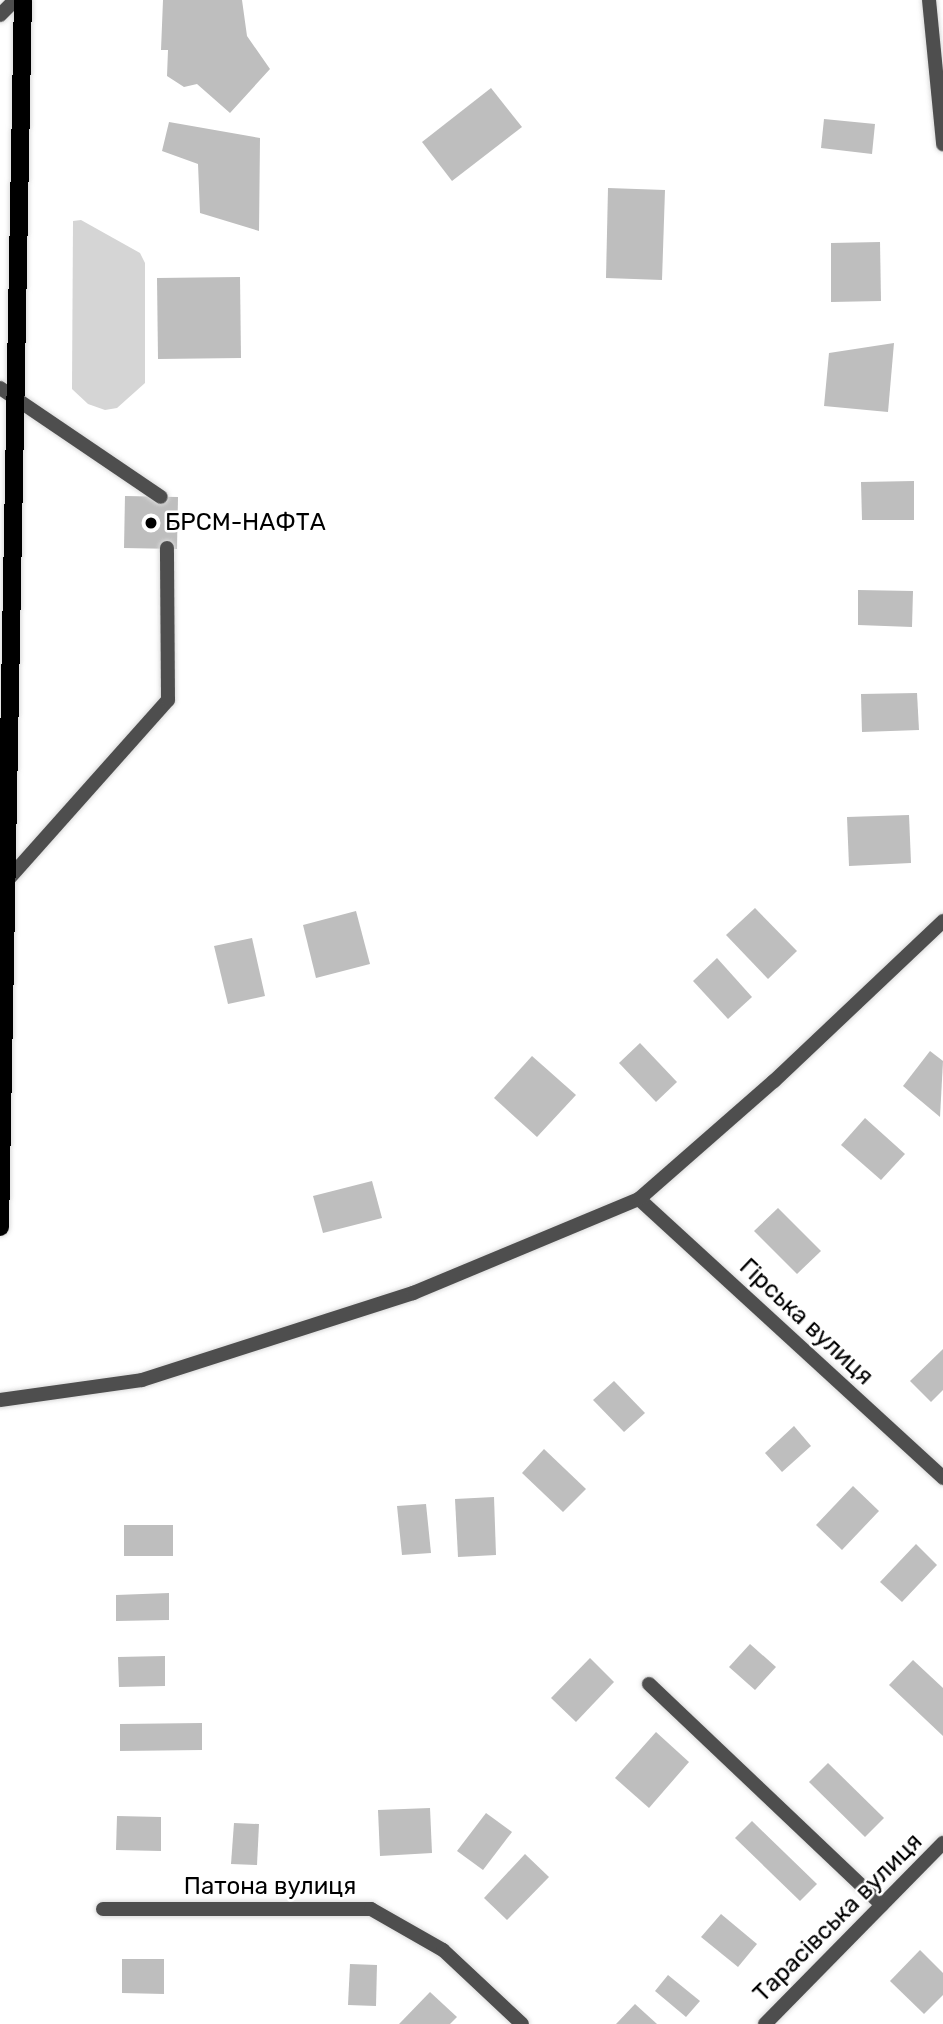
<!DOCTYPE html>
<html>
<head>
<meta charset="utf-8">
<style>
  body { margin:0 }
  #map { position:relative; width:943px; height:2024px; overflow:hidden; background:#fff; font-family:Rubik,sans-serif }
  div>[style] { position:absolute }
  .green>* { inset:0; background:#d5d5d5 }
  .building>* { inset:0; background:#bebebe }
  .roads { filter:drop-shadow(0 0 2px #dbdbdb) drop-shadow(0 0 2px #dbdbdb) }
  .lane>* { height:14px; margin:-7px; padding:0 7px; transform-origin:7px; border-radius:7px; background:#4e4e4e }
  .street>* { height:14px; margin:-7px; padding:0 7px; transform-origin:7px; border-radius:7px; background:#4e4e4e }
  .primary>* { height:18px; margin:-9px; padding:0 9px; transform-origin:9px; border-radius:9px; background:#000 }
  .dots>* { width:19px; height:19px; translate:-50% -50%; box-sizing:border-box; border:4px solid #fff; border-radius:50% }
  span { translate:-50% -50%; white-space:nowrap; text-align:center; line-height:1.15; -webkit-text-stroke:5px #fff; paint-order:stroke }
  .poi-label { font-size:24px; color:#000 }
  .left { translate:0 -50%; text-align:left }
  .street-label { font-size:24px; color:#000 }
</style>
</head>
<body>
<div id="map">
  <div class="green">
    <div style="clip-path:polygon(81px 220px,140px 253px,145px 263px,145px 383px,117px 408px,105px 410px,88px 404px,72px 389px,73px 221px)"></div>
  </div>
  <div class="building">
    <div style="clip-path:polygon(163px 0,242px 0,247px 36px,270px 69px,230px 113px,197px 84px,184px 87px,167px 76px,168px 50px,161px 50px)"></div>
    <div style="clip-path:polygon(491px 88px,522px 127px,452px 181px,422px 142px)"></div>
    <div style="clip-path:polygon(824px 119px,875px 124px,872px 154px,821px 148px)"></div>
    <div style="clip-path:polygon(169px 122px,260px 138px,259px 231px,200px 213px,198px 164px,162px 151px)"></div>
    <div style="clip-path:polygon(608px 188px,665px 190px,662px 280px,606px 278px)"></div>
    <div style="clip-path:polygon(880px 242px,881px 301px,831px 302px,831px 243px)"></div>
    <div style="clip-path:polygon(240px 277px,241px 358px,158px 359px,157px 278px)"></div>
    <div style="clip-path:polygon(894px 343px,888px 412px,824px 406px,829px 353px)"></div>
    <div style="clip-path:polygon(914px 481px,914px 520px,862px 520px,861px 482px)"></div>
    <div style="clip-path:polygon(125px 496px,178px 497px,177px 549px,124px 548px)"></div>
    <div style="clip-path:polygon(858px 590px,913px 591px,912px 627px,858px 625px)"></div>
    <div style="clip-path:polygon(917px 693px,919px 730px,862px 732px,861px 694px)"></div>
    <div style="clip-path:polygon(909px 815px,911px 863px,849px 866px,847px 817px)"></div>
    <div style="clip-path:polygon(755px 908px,797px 951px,768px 979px,726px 935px)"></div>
    <div style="clip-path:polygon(356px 911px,370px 964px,316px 978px,303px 925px)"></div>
    <div style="clip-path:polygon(252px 938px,265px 996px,228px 1004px,214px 946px)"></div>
    <div style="clip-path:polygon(717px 958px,752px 997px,728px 1019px,693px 981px)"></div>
    <div style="clip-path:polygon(640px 1043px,677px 1082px,656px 1102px,619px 1063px)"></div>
    <div style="clip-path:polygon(930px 1051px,943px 1061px,940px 1117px,903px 1086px)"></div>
    <div style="clip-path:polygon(532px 1056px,576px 1095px,537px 1137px,494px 1098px)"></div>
    <div style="clip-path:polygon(865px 1118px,905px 1154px,881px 1180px,841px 1145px)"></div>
    <div style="clip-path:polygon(372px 1181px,382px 1218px,323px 1233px,313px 1196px)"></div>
    <div style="clip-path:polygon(778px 1208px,821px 1251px,797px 1274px,754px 1231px)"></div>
    <div style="clip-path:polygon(943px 1349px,943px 1390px,931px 1402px,910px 1381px)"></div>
    <div style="clip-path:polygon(614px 1381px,645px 1413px,624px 1432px,593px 1400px)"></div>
    <div style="clip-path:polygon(794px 1426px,811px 1446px,782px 1472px,765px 1453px)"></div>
    <div style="clip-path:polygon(544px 1449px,586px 1489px,563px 1512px,522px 1473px)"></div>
    <div style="clip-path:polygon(853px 1486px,879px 1511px,842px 1550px,816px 1525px)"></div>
    <div style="clip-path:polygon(494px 1497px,496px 1555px,458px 1557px,455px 1499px)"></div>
    <div style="clip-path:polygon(426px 1504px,431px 1553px,402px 1555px,397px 1506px)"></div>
    <div style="clip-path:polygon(124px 1525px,173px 1525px,173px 1556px,124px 1556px)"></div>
    <div style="clip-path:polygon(916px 1544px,937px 1565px,902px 1602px,880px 1582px)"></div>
    <div style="clip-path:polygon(169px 1593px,169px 1620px,116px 1621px,116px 1595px)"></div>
    <div style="clip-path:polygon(750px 1644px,776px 1667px,755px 1690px,729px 1667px)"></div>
    <div style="clip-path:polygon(165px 1656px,165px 1686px,119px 1687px,118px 1657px)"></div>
    <div style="clip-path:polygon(590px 1658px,614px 1682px,576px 1722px,551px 1698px)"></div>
    <div style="clip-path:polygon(913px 1660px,943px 1688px,943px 1736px,889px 1685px)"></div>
    <div style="clip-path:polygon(202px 1723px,202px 1750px,120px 1751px,120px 1724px)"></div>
    <div style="clip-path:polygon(656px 1732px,689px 1762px,649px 1808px,615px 1778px)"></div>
    <div style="clip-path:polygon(828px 1763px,884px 1818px,865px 1837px,809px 1782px)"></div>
    <div style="clip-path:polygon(430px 1808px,432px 1853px,380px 1856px,378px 1810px)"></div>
    <div style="clip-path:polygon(486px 1813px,512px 1832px,483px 1870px,457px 1851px)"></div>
    <div style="clip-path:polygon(117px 1816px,161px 1817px,161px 1851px,116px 1850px)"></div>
    <div style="clip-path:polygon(752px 1821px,817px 1884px,800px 1901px,735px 1838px)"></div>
    <div style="clip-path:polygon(234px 1823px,259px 1824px,257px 1865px,231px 1864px)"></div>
    <div style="clip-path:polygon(525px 1854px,549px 1877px,507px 1920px,484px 1898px)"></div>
    <div style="clip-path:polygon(721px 1914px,757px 1944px,738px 1967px,701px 1937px)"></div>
    <div style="clip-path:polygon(920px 1950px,943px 1973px,943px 1995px,924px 2014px,890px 1981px)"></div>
    <div style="clip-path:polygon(122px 1959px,164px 1959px,164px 1994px,122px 1993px)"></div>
    <div style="clip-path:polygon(350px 1964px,377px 1965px,376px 2006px,348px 2005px)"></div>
    <div style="clip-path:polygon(668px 1975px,700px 2001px,686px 2017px,655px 1991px)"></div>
    <div style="clip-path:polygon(430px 1992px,457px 2017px,450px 2024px,399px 2024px)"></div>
    <div style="clip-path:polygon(635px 2004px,657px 2024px,616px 2024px)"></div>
  </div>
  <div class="roads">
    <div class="lane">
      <div style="left:0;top:15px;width:21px;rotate:-45deg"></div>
      <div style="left:0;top:388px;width:194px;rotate:34.1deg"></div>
      <div style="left:4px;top:884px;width:246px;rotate:-48.3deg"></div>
      <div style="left:168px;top:700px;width:152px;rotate:-90.4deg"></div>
    </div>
    <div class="street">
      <div style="left:929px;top:0;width:145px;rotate:84.4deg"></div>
      <div style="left:639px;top:1199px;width:413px;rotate:42.5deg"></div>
      <div style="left:0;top:1400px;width:143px;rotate:-8deg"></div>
      <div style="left:142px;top:1380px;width:285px;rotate:-17.8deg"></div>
      <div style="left:413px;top:1293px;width:245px;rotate:-22.6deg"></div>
      <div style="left:639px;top:1199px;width:179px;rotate:-41.2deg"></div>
      <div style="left:774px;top:1081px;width:233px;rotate:-43.4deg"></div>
      <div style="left:649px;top:1684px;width:321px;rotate:43.5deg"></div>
      <div style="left:103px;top:1909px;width:268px"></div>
      <div style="left:371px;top:1909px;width:83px;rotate:29.7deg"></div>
      <div style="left:443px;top:1950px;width:108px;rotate:43.1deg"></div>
      <div style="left:765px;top:2024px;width:254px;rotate:-45.5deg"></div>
    </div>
    <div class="primary">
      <div style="left:0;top:1227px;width:1227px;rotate:-88.93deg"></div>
    </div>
  </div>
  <div class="dots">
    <div style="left:151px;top:523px;background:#000"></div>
  </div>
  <div class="poi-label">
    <span class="left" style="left:165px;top:523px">БРСМ-НАФТА</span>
  </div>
  <div class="street-label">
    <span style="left:806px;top:1322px;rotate:43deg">Гірська вулиця</span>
    <span style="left:270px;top:1887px">Патона вулиця</span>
    <span style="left:838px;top:1918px;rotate:-45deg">Тарасівська вулиця</span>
  </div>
</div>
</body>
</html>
